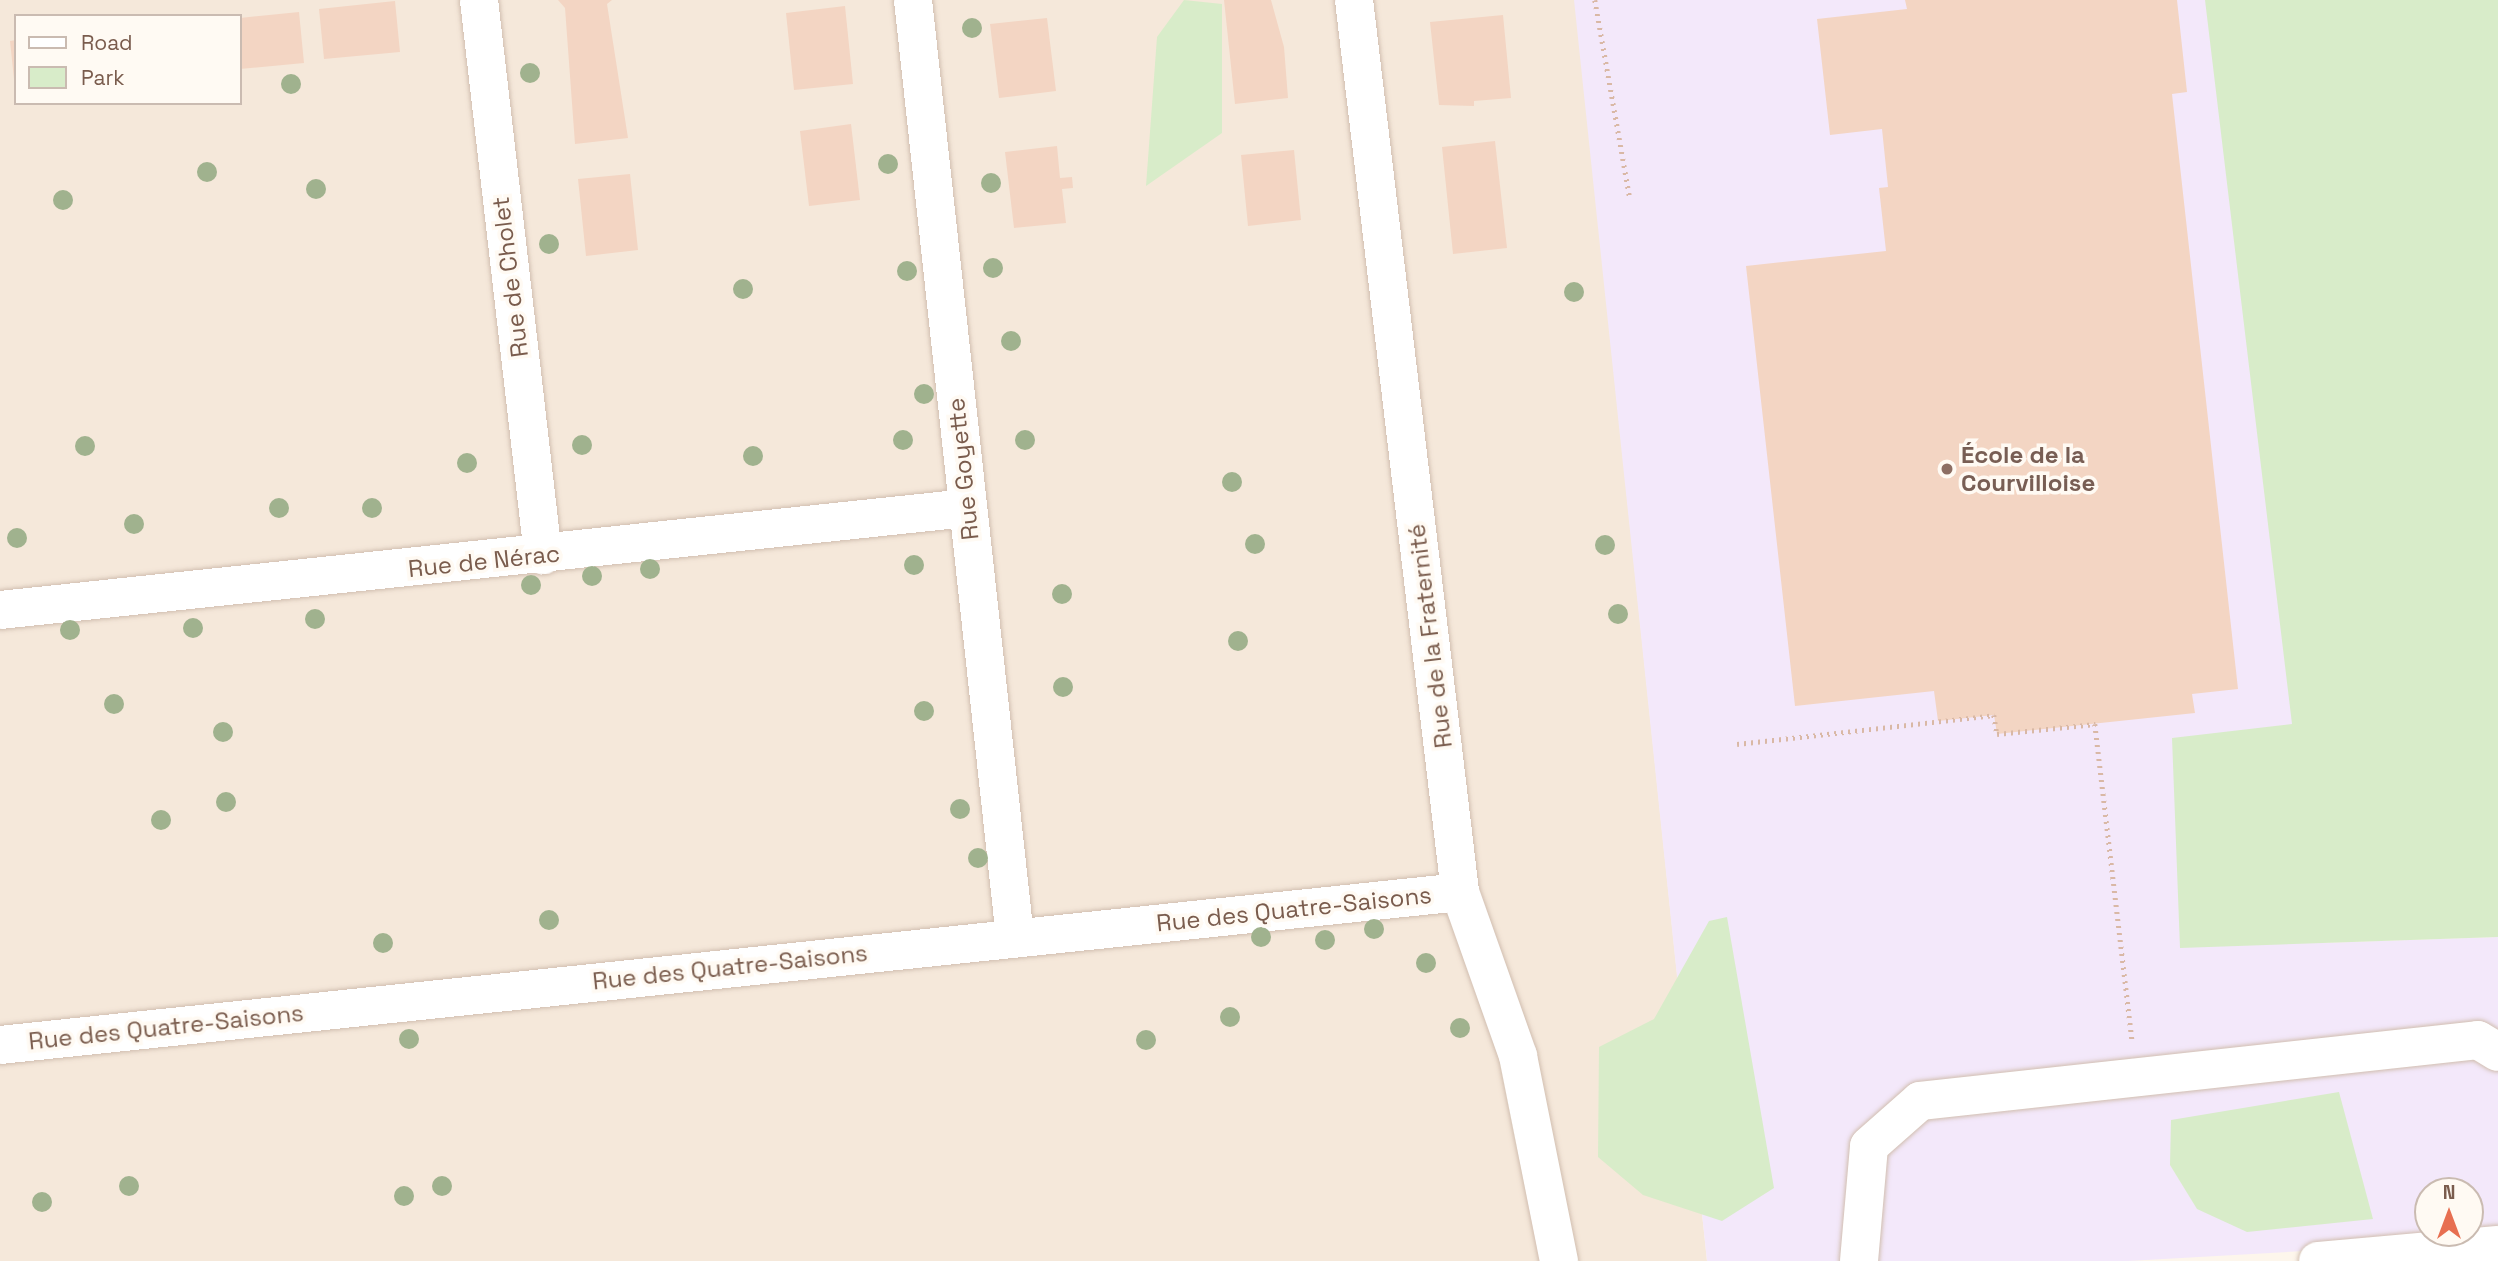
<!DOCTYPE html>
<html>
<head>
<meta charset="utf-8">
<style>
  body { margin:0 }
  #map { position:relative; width:2498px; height:1261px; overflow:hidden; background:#fdf6ec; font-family:"Space Grotesk",sans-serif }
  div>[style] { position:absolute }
  .residential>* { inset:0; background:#f5e8da }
  .education>* { inset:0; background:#f3e8fa }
  .green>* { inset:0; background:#d8ecc9 }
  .building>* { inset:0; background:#f3d5c3 }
  .path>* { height:4.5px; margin-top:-2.25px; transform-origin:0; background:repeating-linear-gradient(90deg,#d9b8a5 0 2px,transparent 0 7px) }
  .roads { filter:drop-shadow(0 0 2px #d1beb0) drop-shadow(0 0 2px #d1beb0) }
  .minor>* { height:38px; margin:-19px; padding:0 19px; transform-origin:19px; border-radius:19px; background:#fff }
  .trees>* { width:20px; height:20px; margin:-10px; border-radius:50%; background:#a0b28e }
  .dots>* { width:19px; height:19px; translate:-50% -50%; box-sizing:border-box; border:4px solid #fffaf3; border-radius:50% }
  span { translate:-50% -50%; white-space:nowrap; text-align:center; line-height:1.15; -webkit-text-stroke:7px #fffaf3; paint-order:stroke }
  .street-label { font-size:24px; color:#7a5c4d }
  .education-label { font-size:24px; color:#785e54; font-weight:700 }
  .left { translate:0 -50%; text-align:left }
  .legend { position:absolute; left:14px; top:14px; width:228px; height:91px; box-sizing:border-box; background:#fffaf3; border:2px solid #cabbb1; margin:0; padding:9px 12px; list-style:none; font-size:21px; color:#7a5c4d }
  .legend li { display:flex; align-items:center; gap:14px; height:35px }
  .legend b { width:35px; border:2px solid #cabbb1 }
  .north { position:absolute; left:2414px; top:1177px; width:70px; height:70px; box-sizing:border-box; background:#fffaf3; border:2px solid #cabbb1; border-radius:50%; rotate:0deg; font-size:19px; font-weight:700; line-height:28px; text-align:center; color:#7a5c4d }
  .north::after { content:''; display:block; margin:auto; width:24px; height:32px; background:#e76f51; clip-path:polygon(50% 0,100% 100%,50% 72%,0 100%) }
</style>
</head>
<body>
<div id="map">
  <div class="residential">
    <div style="clip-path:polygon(evenodd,0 0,1575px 0,1707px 1261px,0 1261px,0 0,16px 16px,240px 16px,240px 103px,16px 103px,16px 16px)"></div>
  </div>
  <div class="education">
    <div style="clip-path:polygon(evenodd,1574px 0,2222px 0,2321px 943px,2498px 937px,2498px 1240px,2128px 1261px,1707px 1261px,1574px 0,2428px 1191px,2470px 1191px,2470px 1233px,2428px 1233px,2428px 1191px)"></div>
  </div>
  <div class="green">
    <div style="clip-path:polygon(1184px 0,1222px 4px,1222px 133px,1146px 186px,1157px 37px)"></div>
    <div style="clip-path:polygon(2205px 0,2498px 0,2498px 937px,2180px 948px,2172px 738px,2292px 724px)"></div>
    <div style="clip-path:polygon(1727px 917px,1774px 1188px,1722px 1221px,1643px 1195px,1598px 1157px,1599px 1047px,1654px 1019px,1709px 921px)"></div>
    <div style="clip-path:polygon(2339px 1092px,2373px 1219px,2247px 1232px,2197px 1209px,2170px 1165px,2171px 1120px)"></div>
  </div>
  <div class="building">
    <div style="clip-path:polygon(558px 0,612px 0,607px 4px,628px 138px,575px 144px,565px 8px)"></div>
    <div style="clip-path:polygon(1224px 0,1271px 0,1284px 47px,1288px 98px,1235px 104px)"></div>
    <div style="clip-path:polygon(1905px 0,2177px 0,2187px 92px,2172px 94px,2238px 689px,2192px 694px,2195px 713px,1997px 734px,1994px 715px,1938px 721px,1934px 691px,1795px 706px,1746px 266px,1886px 251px,1879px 188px,1888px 187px,1882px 129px,1830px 135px,1817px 19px,1907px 9px)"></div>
    <div style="clip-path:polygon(395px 1px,400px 52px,324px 59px,319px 9px)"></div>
    <div style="clip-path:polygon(845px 6px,853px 84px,794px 90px,786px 13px)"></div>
    <div style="clip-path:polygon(299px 12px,304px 63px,240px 69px,240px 18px)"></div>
    <div style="clip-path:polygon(1503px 15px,1511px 98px,1474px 101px,1474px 106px,1439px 105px,1430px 22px)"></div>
    <div style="clip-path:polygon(1047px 18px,1056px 91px,999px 98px,990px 24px)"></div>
    <div style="clip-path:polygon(16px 40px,16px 79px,14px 79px,10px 41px)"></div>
    <div style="clip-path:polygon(851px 124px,860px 200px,809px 206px,800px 131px)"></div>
    <div style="clip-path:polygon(1495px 141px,1507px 248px,1453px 254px,1442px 147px)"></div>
    <div style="clip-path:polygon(1057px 146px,1060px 178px,1072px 177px,1073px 188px,1062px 189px,1066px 223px,1014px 228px,1005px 152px)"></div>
    <div style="clip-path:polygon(1294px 150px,1301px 220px,1248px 226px,1241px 155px)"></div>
    <div style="clip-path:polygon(630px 174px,638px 250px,586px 256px,578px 179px)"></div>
  </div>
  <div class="path">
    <div style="left:1595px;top:0;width:202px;rotate:80deg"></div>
    <div style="left:1737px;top:744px;width:259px;rotate:-6.4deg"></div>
    <div style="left:1994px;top:715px;width:19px;rotate:81deg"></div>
    <div style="left:1997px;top:734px;width:99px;rotate:-5.8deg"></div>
    <div style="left:2095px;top:724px;width:319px;rotate:83.3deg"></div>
  </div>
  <div class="roads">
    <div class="minor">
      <div style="left:479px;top:0;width:559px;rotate:83.42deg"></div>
      <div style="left:913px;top:0;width:943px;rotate:83.79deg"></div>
      <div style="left:1354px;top:0;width:898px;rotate:83.22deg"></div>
      <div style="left:1460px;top:892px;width:174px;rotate:70.5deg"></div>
      <div style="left:1518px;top:1056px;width:209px;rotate:78.7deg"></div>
      <div style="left:0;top:610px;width:972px;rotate:-6.02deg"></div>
      <div style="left:0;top:1045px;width:1468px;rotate:-5.98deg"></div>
      <div style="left:1859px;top:1261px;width:115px;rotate:-85deg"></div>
      <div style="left:1869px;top:1146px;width:68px;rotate:-41.4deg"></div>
      <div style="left:1920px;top:1101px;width:561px;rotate:-6.24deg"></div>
      <div style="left:2478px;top:1040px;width:23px;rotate:31deg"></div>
      <div style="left:2318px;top:1261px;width:181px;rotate:-5.1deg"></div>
    </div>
  </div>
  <div class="trees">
    <div style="left:972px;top:28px"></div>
    <div style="left:530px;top:73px"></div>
    <div style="left:291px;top:84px"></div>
    <div style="left:888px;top:164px"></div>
    <div style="left:207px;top:172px"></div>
    <div style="left:991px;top:183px"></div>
    <div style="left:316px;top:189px"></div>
    <div style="left:63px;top:200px"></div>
    <div style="left:549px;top:244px"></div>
    <div style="left:993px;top:268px"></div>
    <div style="left:907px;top:271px"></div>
    <div style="left:743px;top:289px"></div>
    <div style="left:1574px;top:292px"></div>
    <div style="left:1011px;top:341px"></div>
    <div style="left:924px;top:394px"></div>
    <div style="left:903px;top:440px"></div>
    <div style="left:1025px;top:440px"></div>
    <div style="left:582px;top:445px"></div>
    <div style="left:85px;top:446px"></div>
    <div style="left:753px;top:456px"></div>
    <div style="left:467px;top:463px"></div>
    <div style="left:1232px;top:482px"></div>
    <div style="left:279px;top:508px"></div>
    <div style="left:372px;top:508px"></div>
    <div style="left:134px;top:524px"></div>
    <div style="left:17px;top:538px"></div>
    <div style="left:1255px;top:544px"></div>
    <div style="left:1605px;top:545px"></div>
    <div style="left:914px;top:565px"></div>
    <div style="left:650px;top:569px"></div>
    <div style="left:592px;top:576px"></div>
    <div style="left:531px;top:585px"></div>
    <div style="left:1062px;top:594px"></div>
    <div style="left:1618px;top:614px"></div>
    <div style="left:315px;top:619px"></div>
    <div style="left:193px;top:628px"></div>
    <div style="left:70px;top:630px"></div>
    <div style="left:1238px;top:641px"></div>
    <div style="left:1063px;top:687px"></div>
    <div style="left:114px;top:704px"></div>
    <div style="left:924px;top:711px"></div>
    <div style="left:223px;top:732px"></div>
    <div style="left:226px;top:802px"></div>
    <div style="left:960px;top:809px"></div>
    <div style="left:161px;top:820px"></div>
    <div style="left:978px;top:858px"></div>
    <div style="left:549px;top:920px"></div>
    <div style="left:1374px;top:929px"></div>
    <div style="left:1261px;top:937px"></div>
    <div style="left:1325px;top:940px"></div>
    <div style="left:383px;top:943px"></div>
    <div style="left:1426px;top:963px"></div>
    <div style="left:1230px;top:1017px"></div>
    <div style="left:1460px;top:1028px"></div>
    <div style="left:409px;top:1039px"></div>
    <div style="left:1146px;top:1040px"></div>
    <div style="left:129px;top:1186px"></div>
    <div style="left:442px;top:1186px"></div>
    <div style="left:404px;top:1196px"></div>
    <div style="left:42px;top:1202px"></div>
  </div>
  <div class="dots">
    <div style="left:1947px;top:469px;background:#8d6e63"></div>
  </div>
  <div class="street-label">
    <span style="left:510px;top:277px;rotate:-97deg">Rue de Cholet</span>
    <span style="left:963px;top:469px;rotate:-96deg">Rue Goyette</span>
    <span style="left:484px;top:561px;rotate:-6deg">Rue de Nérac</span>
    <span style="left:1430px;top:636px;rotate:-97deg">Rue de la Fraternité</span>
    <span style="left:1294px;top:909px;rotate:-6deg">Rue des Quatre-Saisons</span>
    <span style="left:730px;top:967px;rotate:-6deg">Rue des Quatre-Saisons</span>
    <span style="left:166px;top:1027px;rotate:-6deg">Rue des Quatre-Saisons</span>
  </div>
  <div class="education-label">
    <span class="left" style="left:1961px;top:469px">École de la<br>Courvilloise</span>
  </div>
  <ul class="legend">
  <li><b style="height:9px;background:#fff"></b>Road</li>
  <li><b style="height:19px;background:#d8ecc9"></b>Park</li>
  </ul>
  <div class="north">N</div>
</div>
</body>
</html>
